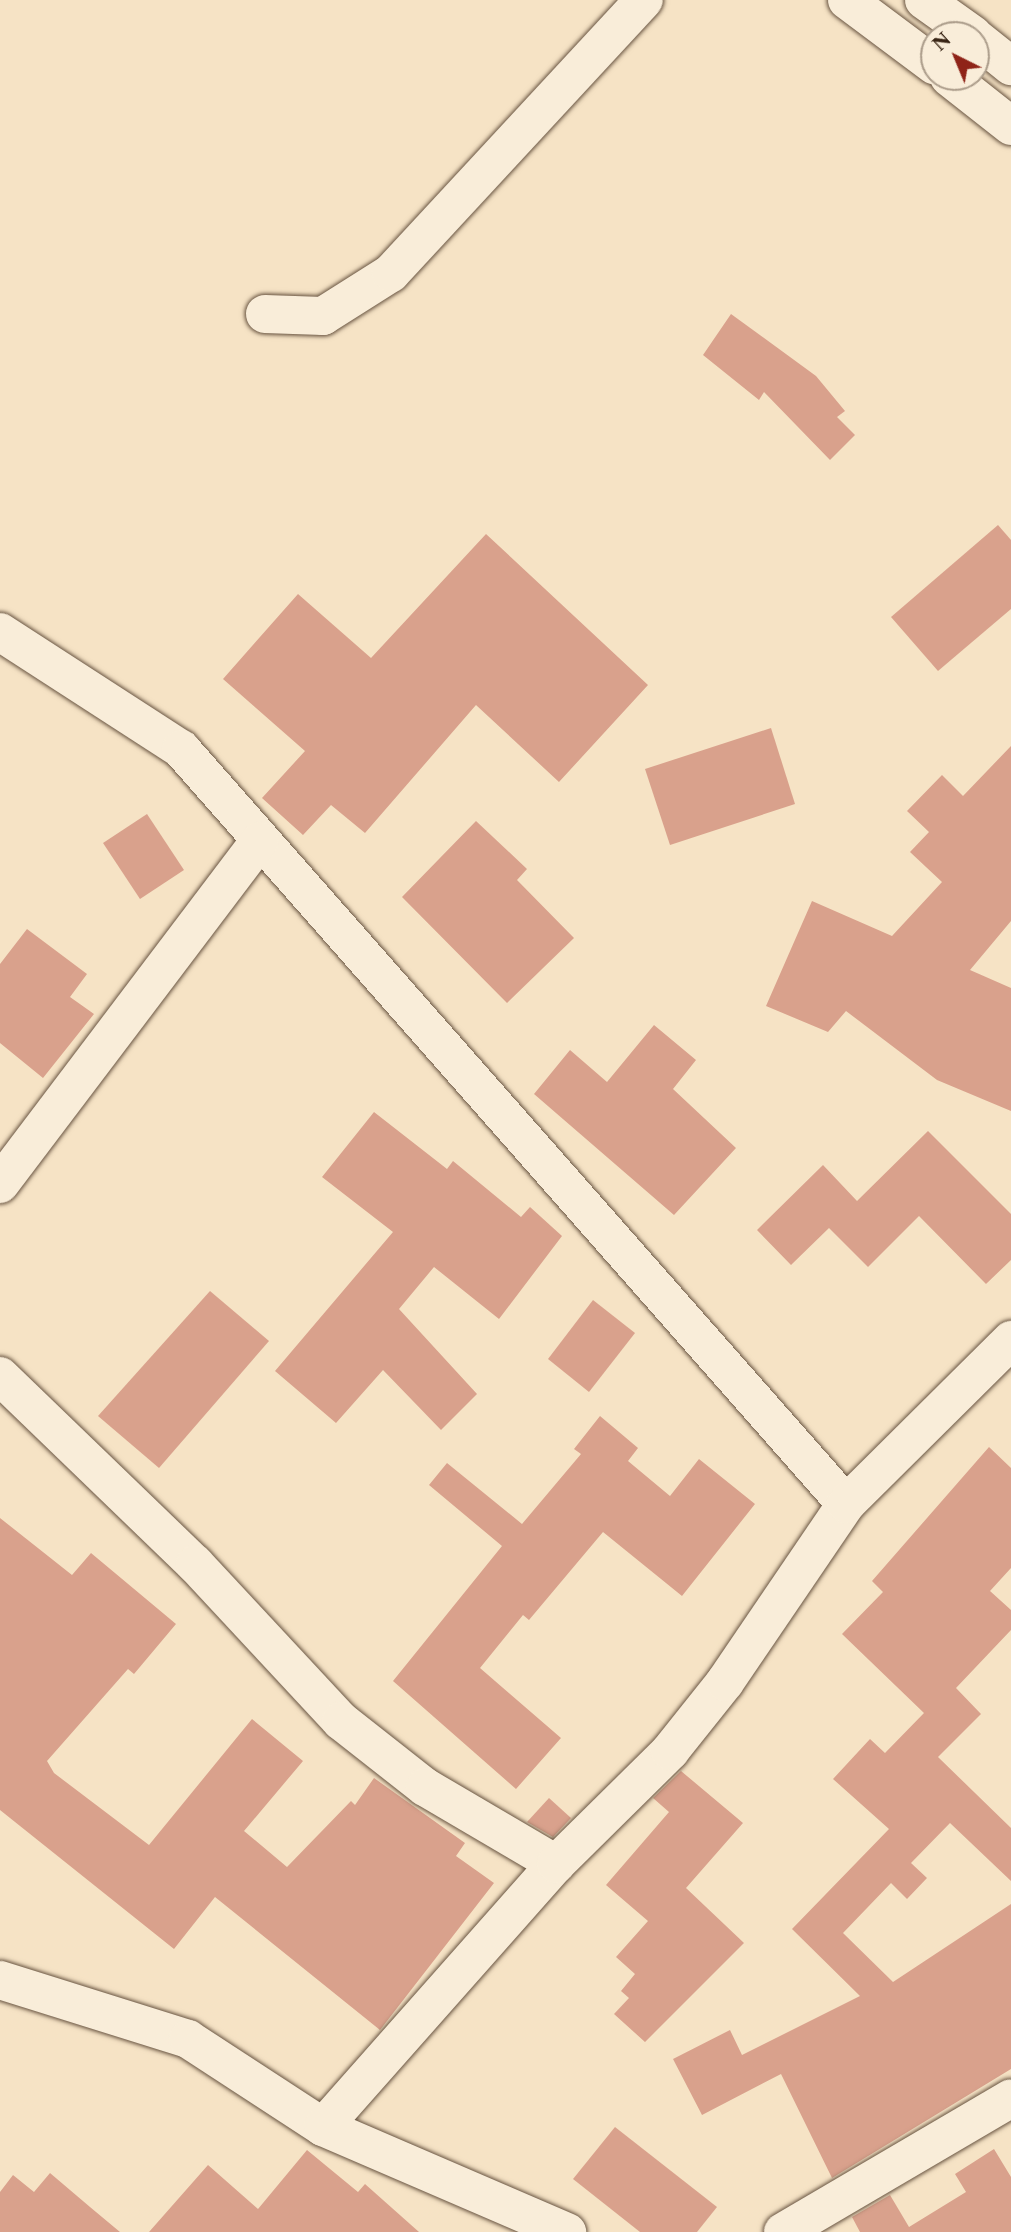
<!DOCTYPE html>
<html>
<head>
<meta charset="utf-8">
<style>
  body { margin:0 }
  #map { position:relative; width:1011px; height:2232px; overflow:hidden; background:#f6e3c5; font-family:"Libre Caslon Text",serif }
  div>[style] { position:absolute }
  .building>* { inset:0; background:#d9a18c }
  .roads { filter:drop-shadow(0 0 2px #685441) drop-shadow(0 0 2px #685441) }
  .street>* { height:38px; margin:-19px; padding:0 19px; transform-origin:19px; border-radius:19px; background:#f9edd9 }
  .secondary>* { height:38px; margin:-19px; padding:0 19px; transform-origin:19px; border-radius:19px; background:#f9edd9 }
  span { translate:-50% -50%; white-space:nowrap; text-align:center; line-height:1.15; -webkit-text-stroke:5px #f9edd9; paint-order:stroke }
  .north { position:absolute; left:920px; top:21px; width:70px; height:70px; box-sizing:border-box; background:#f9edd9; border:2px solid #ac9d8b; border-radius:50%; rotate:317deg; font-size:19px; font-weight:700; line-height:28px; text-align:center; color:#392515 }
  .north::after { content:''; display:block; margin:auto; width:24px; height:32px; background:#8f2418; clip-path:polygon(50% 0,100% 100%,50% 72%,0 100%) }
</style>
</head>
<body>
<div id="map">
  <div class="building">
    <div style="clip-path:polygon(731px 314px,816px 376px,845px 411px,837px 417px,855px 435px,830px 460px,764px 392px,759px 400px,703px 355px)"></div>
    <div style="clip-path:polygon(998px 525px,1011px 540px,1011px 609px,938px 671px,891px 617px)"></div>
    <div style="clip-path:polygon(486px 534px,648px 685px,559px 782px,476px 705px,365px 833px,331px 805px,303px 835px,262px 798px,305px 751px,223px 679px,298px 594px,371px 658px)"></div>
    <div style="clip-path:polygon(771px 728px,795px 804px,670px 845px,645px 769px)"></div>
    <div style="clip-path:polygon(1011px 746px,1011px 921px,970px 970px,1011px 988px,1011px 1111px,937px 1080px,846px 1011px,828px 1032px,766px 1006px,812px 901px,892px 936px,942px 882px,910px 852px,929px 832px,907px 811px,942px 775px,963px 796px)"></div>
    <div style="clip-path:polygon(147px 814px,184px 870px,140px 899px,103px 843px)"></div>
    <div style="clip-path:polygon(476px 821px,527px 869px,517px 880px,574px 938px,507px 1003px,402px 897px)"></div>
    <div style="clip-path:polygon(27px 929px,87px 974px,70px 997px,94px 1014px,43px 1078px,0 1043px,0 964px)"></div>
    <div style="clip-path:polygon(654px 1025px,696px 1060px,673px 1089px,736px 1148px,674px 1215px,534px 1094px,570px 1050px,607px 1082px)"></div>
    <div style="clip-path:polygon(374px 1112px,447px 1169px,453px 1161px,521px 1217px,530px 1207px,562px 1236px,499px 1319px,434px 1267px,399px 1309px,477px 1394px,441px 1430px,383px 1370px,336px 1423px,275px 1371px,393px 1232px,322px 1177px)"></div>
    <div style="clip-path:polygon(928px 1131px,1011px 1214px,1011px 1260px,986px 1284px,919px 1216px,868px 1267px,829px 1228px,791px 1265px,757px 1230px,823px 1165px,857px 1201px)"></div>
    <div style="clip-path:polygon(210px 1291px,269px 1341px,159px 1468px,98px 1416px)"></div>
    <div style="clip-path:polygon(593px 1300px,635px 1333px,589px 1392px,548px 1359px)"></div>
    <div style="clip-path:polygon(600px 1416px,638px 1448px,628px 1461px,670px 1496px,699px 1459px,755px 1504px,682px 1596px,603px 1532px,529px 1620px,523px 1615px,480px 1668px,561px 1738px,516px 1789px,393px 1681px,502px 1546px,429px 1485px,447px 1463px,522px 1524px,581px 1454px,574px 1449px)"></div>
    <div style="clip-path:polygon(989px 1447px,1011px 1468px,1011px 1568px,990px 1591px,1011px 1610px,1011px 1630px,956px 1688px,981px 1714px,938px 1757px,1011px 1828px,1011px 1881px,950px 1823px,911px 1863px,927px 1878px,907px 1899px,891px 1883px,843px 1933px,893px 1982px,1011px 1904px,1011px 2069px,832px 2178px,781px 2074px,702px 2115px,673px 2059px,730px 2030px,742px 2055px,860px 1996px,792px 1929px,889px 1829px,833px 1779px,870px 1739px,885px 1753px,924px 1713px,842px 1634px,883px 1592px,872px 1581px)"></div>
    <div style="clip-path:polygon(0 1518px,72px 1575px,91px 1553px,176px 1624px,134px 1674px,128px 1669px,47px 1761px,54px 1773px,149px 1845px,252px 1719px,303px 1761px,244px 1831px,287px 1867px,351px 1801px,355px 1805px,374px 1778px,465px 1843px,456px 1856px,494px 1883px,380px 2030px,215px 1897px,174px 1949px,0 1810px)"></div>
    <div style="clip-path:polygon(681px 1771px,743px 1823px,686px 1888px,744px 1943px,645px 2042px,614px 2014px,629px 1998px,621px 1991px,635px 1974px,616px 1957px,648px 1921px,606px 1885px,669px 1812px,653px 1798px)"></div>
    <div style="clip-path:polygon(549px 1798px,571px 1818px,553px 1837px,527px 1822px)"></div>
    <div style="clip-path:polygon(615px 2127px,717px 2207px,697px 2232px,640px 2232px,573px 2179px)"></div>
    <div style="clip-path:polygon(994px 2149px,1011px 2177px,1011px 2232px,860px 2232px,852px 2217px,890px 2195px,909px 2227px,966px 2192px,955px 2174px)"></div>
    <div style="clip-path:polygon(307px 2150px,358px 2192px,365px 2184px,419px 2232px,149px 2232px,208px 2165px,258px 2209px)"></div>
    <div style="clip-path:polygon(50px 2173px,90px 2207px,120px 2232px,0 2232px,0 2192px,13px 2175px,34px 2192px)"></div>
  </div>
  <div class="roads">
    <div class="street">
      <div style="left:265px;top:314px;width:58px;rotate:2deg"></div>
      <div style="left:323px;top:316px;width:80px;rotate:-32.3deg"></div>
      <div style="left:391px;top:273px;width:372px;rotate:-47.2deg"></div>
      <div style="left:0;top:632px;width:216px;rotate:32.9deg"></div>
      <div style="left:181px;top:749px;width:1006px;rotate:48.63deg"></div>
      <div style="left:0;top:1184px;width:430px;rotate:-52.9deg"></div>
      <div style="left:0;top:1376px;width:271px;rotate:44deg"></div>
      <div style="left:195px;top:1564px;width:214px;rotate:47.1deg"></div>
      <div style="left:341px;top:1721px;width:107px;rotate:38.2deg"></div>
      <div style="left:425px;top:1787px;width:152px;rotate:30.4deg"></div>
      <div style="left:0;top:1980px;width:197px;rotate:17.4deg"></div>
      <div style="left:188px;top:2039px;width:161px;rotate:33.1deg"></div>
      <div style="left:323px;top:2127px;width:266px;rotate:23.3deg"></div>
      <div style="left:323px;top:2127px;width:351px;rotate:-48.5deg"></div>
      <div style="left:556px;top:1864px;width:161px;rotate:-44.7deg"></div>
      <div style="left:670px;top:1751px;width:88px;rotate:-51.4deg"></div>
      <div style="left:725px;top:1682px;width:215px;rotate:-55.8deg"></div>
      <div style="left:846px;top:1504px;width:233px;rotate:-44.8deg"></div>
      <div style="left:783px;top:2232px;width:264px;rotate:-30.4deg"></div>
    </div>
    <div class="secondary">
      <div style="left:847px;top:0;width:109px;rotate:36.8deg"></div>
      <div style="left:924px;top:0;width:60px;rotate:35.5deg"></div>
      <div style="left:976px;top:38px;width:45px;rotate:38.7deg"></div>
      <div style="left:949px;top:77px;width:79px;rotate:38.3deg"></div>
    </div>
  </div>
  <div class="north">N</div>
</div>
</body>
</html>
